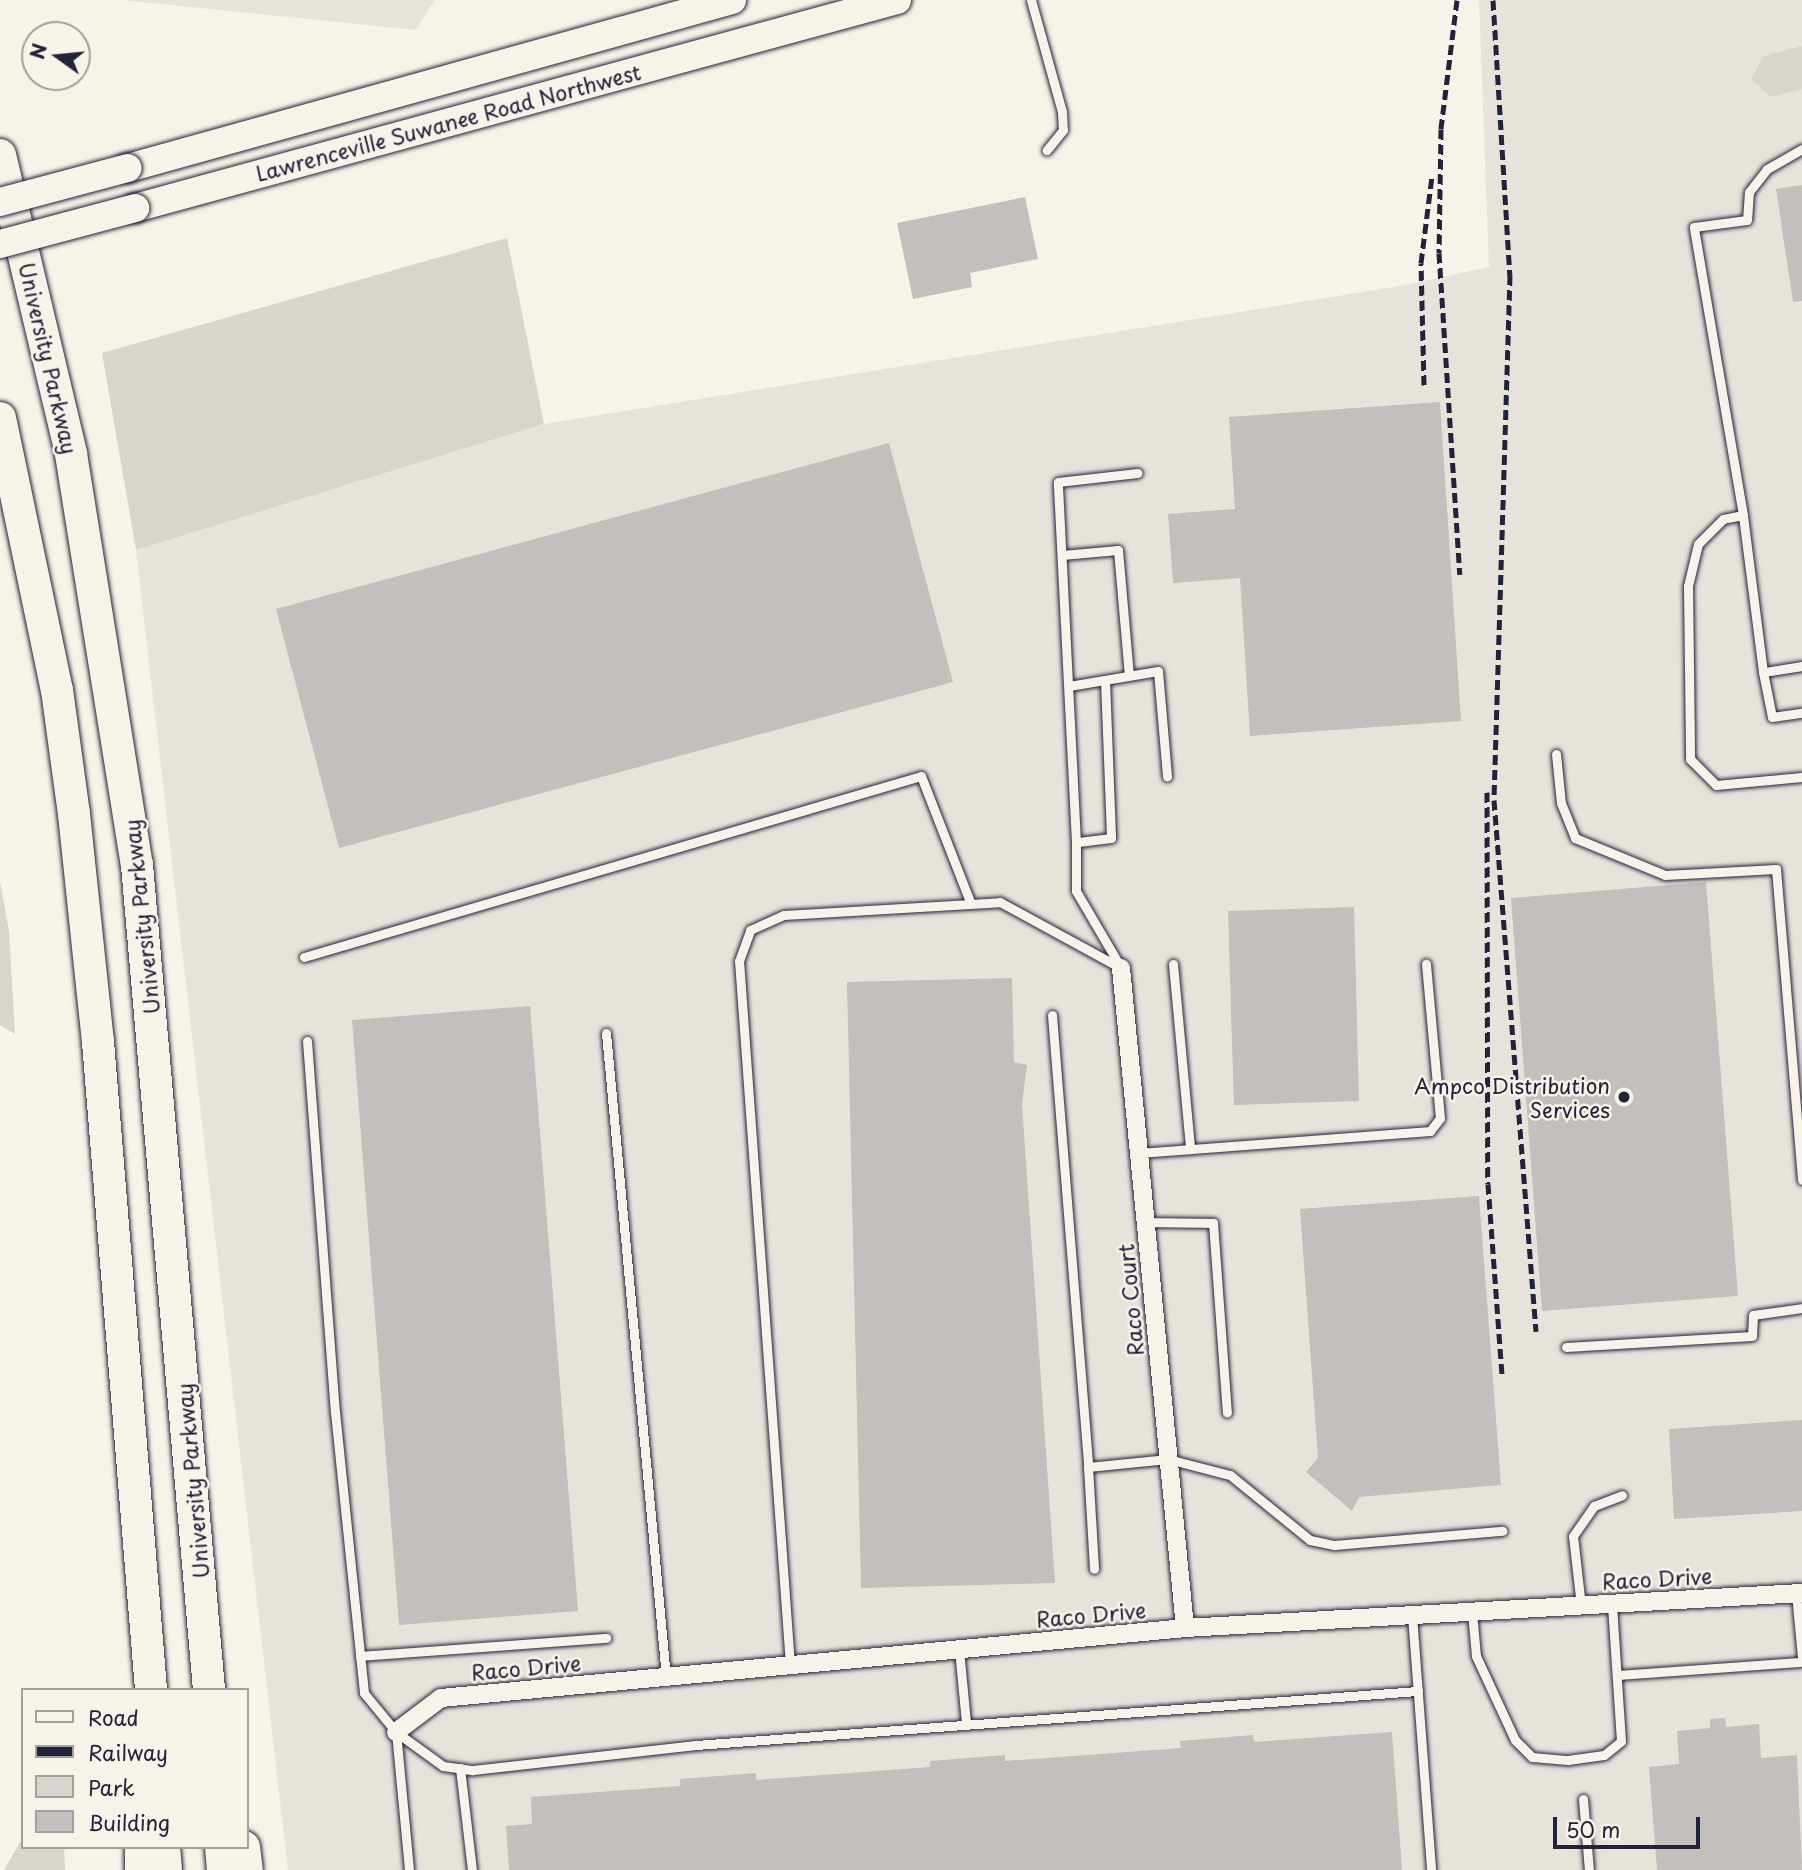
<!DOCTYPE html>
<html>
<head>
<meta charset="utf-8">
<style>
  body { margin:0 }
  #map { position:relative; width:1802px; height:1870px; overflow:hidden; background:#f7f3e8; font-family:"Playpen Sans",sans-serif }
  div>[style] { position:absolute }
  .built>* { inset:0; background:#e7e3db }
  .green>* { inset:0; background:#d8d5cf }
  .building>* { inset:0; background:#c2bfbd }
  .roads { filter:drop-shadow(0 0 2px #22223b) drop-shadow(0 0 2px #22223b) }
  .service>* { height:9px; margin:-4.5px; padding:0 4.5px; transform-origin:4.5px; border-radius:4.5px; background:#f7f3e8 }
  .minor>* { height:18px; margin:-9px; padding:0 9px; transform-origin:9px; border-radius:9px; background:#f7f3e8 }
  .primary>* { height:28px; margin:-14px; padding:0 14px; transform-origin:14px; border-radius:14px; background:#f7f3e8 }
  .motorway>* { height:32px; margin:-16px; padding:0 16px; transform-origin:16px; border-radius:16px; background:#f7f3e8 }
  .rail>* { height:5px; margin-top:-2.5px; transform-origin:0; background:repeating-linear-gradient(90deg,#22223b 0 10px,transparent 0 15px) }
  .bridges { filter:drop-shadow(0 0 2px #22223b) drop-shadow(0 0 2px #22223b) }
  .primary-bridge>* { height:28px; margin:-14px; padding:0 14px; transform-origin:14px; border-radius:14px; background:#f7f3e8 }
  .dots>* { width:19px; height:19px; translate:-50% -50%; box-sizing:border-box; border:4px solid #f7f3e8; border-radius:50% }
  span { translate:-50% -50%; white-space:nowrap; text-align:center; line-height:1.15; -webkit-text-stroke:5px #f7f3e8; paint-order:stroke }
  .street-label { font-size:21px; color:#22223b }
  .poi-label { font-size:21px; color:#22223b }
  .right { translate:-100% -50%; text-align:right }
  .legend { position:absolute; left:21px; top:1688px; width:228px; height:161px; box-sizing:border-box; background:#f7f3e8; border:2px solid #a29fa3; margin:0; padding:9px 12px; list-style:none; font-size:21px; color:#22223b }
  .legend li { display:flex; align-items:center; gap:14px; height:35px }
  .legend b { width:35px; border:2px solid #a29fa3 }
  .north { position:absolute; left:21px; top:21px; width:70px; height:70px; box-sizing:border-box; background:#f7f3e8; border:2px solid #a29fa3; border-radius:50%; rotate:285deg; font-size:19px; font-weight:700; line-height:28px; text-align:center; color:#22223b }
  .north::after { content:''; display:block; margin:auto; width:24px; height:32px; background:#22223b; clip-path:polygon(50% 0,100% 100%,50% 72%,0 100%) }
  .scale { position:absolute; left:1553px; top:1817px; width:147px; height:32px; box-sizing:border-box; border:4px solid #22223b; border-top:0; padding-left:9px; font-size:21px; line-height:24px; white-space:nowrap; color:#22223b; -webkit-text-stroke:5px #f7f3e8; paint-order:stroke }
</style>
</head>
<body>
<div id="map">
  <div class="built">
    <div style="clip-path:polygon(122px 0,435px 0,416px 30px)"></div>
    <div style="clip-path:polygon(1479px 0,1802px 0,1802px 1870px,288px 1870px,136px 550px,544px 424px,1400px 286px,1489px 267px)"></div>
  </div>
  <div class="green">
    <div style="clip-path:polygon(1802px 46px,1802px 89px,1771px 97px,1751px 79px,1764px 56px)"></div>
    <div style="clip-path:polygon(507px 238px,544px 424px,136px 550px,102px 353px)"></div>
    <div style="clip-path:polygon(0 882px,9px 931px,15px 1034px,0 1025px)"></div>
    <div style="clip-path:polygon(23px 1837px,23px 1847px,64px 1847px,65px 1870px,4px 1870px)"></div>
  </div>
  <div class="building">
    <div style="clip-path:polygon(1802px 185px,1802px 301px,1793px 302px,1776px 189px)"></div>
    <div style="clip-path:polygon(1025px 197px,1038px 259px,970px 273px,972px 287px,913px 299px,897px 223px)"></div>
    <div style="clip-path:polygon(1440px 402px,1461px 721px,1250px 736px,1240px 578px,1173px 583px,1168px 514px,1235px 509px,1229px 417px)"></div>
    <div style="clip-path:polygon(889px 443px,953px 682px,339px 848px,276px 609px)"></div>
    <div style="clip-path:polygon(1706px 882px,1738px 1296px,1542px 1311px,1511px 898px)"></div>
    <div style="clip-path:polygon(1354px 907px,1359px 1101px,1234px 1105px,1228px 911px)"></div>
    <div style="clip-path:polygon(1012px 978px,1014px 1062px,1027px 1065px,1022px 1104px,1055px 1583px,861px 1588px,847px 982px)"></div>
    <div style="clip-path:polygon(530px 1006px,578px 1611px,399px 1625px,352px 1020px)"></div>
    <div style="clip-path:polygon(1479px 1196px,1501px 1485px,1359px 1497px,1352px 1511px,1306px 1472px,1318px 1458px,1300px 1209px)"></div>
    <div style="clip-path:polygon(1802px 1420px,1802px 1511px,1674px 1519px,1669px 1429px)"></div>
    <div style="clip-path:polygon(1725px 1718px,1726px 1727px,1759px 1724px,1761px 1758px,1797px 1755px,1802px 1870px,1657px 1870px,1649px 1767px,1679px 1764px,1677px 1731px,1710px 1728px,1710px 1719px)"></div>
    <div style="clip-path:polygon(1392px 1732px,1402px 1870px,509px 1870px,506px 1826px,532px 1824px,531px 1797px,680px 1786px,680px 1779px,756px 1773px,756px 1780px,930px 1767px,930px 1761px,1005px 1755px,1005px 1761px,1181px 1748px,1180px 1741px,1253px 1735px,1254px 1742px)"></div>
  </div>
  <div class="roads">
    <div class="service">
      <div style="left:1031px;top:0;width:116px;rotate:74.5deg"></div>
      <div style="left:1062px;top:112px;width:18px;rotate:87deg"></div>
      <div style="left:1063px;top:130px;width:26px;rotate:129deg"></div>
      <div style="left:1743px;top:515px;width:292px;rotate:-99.7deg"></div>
      <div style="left:1694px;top:227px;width:53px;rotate:-7.5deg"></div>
      <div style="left:1747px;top:220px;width:28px;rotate:-86deg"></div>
      <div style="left:1749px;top:192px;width:29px;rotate:-52deg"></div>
      <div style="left:1767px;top:169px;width:40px;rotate:-29.7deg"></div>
      <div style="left:1062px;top:555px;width:56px;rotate:-5.1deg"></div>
      <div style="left:1118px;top:550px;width:126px;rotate:85deg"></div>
      <div style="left:1802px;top:666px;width:39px;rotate:171deg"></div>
      <div style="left:1763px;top:672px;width:158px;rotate:-97.3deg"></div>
      <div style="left:1743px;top:515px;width:20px;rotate:169deg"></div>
      <div style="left:1723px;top:519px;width:35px;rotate:135deg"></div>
      <div style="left:1698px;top:544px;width:43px;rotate:103.4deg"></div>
      <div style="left:1688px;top:586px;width:173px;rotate:89.3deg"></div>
      <div style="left:1690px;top:759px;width:37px;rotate:45deg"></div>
      <div style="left:1716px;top:785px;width:86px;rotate:-5.3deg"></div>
      <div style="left:1763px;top:672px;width:46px;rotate:78.7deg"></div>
      <div style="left:1772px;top:717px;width:30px;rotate:-8deg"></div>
      <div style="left:1105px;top:680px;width:158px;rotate:87.8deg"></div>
      <div style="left:1111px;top:838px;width:35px;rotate:173deg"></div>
      <div style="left:1076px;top:842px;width:49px;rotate:90deg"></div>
      <div style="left:1076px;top:891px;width:87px;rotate:59.6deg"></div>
      <div style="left:1069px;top:686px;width:90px;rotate:-9.6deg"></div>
      <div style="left:1158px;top:671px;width:106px;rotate:85.1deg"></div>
      <div style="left:1556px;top:754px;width:49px;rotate:84.2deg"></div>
      <div style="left:1561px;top:803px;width:38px;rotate:68deg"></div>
      <div style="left:1575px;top:838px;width:97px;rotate:22.3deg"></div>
      <div style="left:1665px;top:875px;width:111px;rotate:-3.1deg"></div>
      <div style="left:1776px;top:869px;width:312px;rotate:85.2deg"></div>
      <div style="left:1076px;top:842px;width:360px;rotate:-92.9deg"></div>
      <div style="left:1058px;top:482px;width:80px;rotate:-6.5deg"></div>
      <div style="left:304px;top:957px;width:643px;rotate:-16.35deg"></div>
      <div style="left:921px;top:776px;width:137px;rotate:68.7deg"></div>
      <div style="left:1173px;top:964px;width:186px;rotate:84.7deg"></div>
      <div style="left:1052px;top:1015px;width:453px;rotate:85.4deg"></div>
      <div style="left:1088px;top:1467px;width:80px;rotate:-5.7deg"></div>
      <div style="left:1168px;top:1459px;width:64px;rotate:14.5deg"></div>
      <div style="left:1230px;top:1475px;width:103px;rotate:39.1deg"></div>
      <div style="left:1310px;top:1540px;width:25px;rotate:12deg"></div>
      <div style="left:1334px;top:1545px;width:169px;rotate:-4.8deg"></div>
      <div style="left:606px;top:1033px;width:647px;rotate:84.68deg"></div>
      <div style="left:307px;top:1041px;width:372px;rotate:85.7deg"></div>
      <div style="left:335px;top:1412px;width:282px;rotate:84.1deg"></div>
      <div style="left:364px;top:1693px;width:50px;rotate:50.6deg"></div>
      <div style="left:396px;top:1732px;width:58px;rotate:35.9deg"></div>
      <div style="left:443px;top:1766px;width:30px;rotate:8deg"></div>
      <div style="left:473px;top:1770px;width:224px;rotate:-6.4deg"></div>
      <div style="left:696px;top:1745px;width:724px;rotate:-4.28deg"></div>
      <div style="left:1139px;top:1153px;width:292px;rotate:-4.3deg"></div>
      <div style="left:1430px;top:1131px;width:16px;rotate:-52deg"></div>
      <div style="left:1440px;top:1118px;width:155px;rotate:-95.2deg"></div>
      <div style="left:1145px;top:1222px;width:68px;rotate:0.8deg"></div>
      <div style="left:1213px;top:1223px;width:190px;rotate:85.8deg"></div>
      <div style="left:1566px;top:1347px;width:186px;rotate:-3.4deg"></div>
      <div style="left:1752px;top:1336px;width:21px;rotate:-87deg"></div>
      <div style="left:1753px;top:1315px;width:49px;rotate:-8.1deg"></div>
      <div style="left:1088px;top:1467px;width:102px;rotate:86.6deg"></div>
      <div style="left:1796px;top:1593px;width:65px;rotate:84.7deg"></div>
      <div style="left:1581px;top:1606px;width:70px;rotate:-96.5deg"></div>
      <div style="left:1573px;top:1536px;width:37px;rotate:-55deg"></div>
      <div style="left:1594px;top:1506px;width:30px;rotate:-21deg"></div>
      <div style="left:1472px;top:1612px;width:44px;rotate:84.8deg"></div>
      <div style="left:1476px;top:1656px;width:93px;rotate:65.1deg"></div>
      <div style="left:1515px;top:1740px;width:24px;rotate:45deg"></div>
      <div style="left:1532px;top:1757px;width:36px;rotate:5deg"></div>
      <div style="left:1568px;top:1760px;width:36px;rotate:-8deg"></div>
      <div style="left:1604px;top:1755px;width:22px;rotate:-39deg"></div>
      <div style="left:1621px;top:1741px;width:137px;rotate:-93.8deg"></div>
      <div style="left:1412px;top:1615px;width:256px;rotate:85.7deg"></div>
      <div style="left:959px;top:1649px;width:74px;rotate:84.6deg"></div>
      <div style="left:360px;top:1656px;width:247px;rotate:-4.2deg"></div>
      <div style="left:790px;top:1665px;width:706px;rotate:-94.14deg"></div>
      <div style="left:739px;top:961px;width:33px;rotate:-70deg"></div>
      <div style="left:750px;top:930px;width:37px;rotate:-24deg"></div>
      <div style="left:784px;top:915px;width:216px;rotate:-3.4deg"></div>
      <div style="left:1000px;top:902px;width:138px;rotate:28.6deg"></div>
      <div style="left:1619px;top:1675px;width:183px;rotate:-4.1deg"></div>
      <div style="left:396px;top:1732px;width:139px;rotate:84.6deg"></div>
      <div style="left:460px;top:1768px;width:103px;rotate:83.3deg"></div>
      <div style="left:1583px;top:1799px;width:71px;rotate:85.2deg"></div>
    </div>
    <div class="minor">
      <div style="left:1121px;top:968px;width:663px;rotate:84.46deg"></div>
      <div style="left:396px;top:1732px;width:56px;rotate:-37.1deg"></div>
      <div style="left:441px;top:1698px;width:747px;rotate:-5.37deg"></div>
      <div style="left:1185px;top:1628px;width:618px;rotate:-3.25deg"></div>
    </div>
    <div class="primary">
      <div style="left:128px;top:168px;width:627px;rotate:-15.54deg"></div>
      <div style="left:135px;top:208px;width:790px;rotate:-15.27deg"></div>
    </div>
    <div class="motorway">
      <div style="left:0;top:155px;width:307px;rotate:76.6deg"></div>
      <div style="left:71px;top:454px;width:416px;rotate:80.9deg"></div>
      <div style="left:137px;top:865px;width:828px;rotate:85.01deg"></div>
      <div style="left:0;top:418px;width:278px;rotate:78.2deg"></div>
      <div style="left:57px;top:690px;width:125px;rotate:82.2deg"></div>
      <div style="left:74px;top:814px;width:229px;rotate:84deg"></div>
      <div style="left:98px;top:1042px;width:650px;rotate:85.32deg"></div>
      <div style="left:141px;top:1847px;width:23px;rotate:90deg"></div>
      <div style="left:164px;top:1847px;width:23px;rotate:85deg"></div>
      <div style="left:221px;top:1847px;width:23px;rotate:85deg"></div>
      <div style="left:244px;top:1847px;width:23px;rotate:83deg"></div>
    </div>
  </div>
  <div class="rail">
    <div style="left:1457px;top:0;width:130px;rotate:97.1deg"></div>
    <div style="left:1441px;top:129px;width:124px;rotate:90.9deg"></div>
    <div style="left:1439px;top:253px;width:322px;rotate:86.3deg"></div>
    <div style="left:1493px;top:0;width:276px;rotate:86.5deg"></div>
    <div style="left:1510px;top:275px;width:525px;rotate:91.75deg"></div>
    <div style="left:1494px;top:800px;width:533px;rotate:85.48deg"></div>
    <div style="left:1424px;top:385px;width:122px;rotate:-91.4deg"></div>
    <div style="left:1421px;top:263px;width:88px;rotate:-82.8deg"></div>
    <div style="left:1487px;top:792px;width:392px;rotate:89.9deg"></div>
    <div style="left:1488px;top:1184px;width:193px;rotate:85.8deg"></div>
  </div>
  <div class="bridges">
    <div class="primary-bridge">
      <div style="left:0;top:202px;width:132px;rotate:-14.9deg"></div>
      <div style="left:0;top:244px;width:140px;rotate:-14.9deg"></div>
    </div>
  </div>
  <div class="dots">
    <div style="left:1624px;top:1097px;background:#22223b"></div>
  </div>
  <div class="street-label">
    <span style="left:448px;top:122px;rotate:-15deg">Lawrenceville Suwanee Road Northwest</span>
    <span style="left:49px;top:358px;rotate:77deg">University Parkway</span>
    <span style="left:141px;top:917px;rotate:-96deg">University Parkway</span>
    <span style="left:1130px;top:1300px;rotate:-95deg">Raco Court</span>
    <span style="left:192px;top:1481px;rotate:-95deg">University Parkway</span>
    <span style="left:1657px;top:1578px;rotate:-3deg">Raco Drive</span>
    <span style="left:1091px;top:1614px;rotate:-5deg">Raco Drive</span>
    <span style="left:526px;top:1667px;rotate:-5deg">Raco Drive</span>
  </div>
  <div class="poi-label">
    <span class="right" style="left:1610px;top:1097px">Ampco Distribution<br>Services</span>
  </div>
  <ul class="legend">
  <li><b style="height:9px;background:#f7f3e8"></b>Road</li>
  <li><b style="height:9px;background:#22223b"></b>Railway</li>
  <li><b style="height:19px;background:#d8d5cf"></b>Park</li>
  <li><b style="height:19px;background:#c2bfbd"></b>Building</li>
  </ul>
  <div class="north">N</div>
  <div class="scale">50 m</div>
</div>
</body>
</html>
